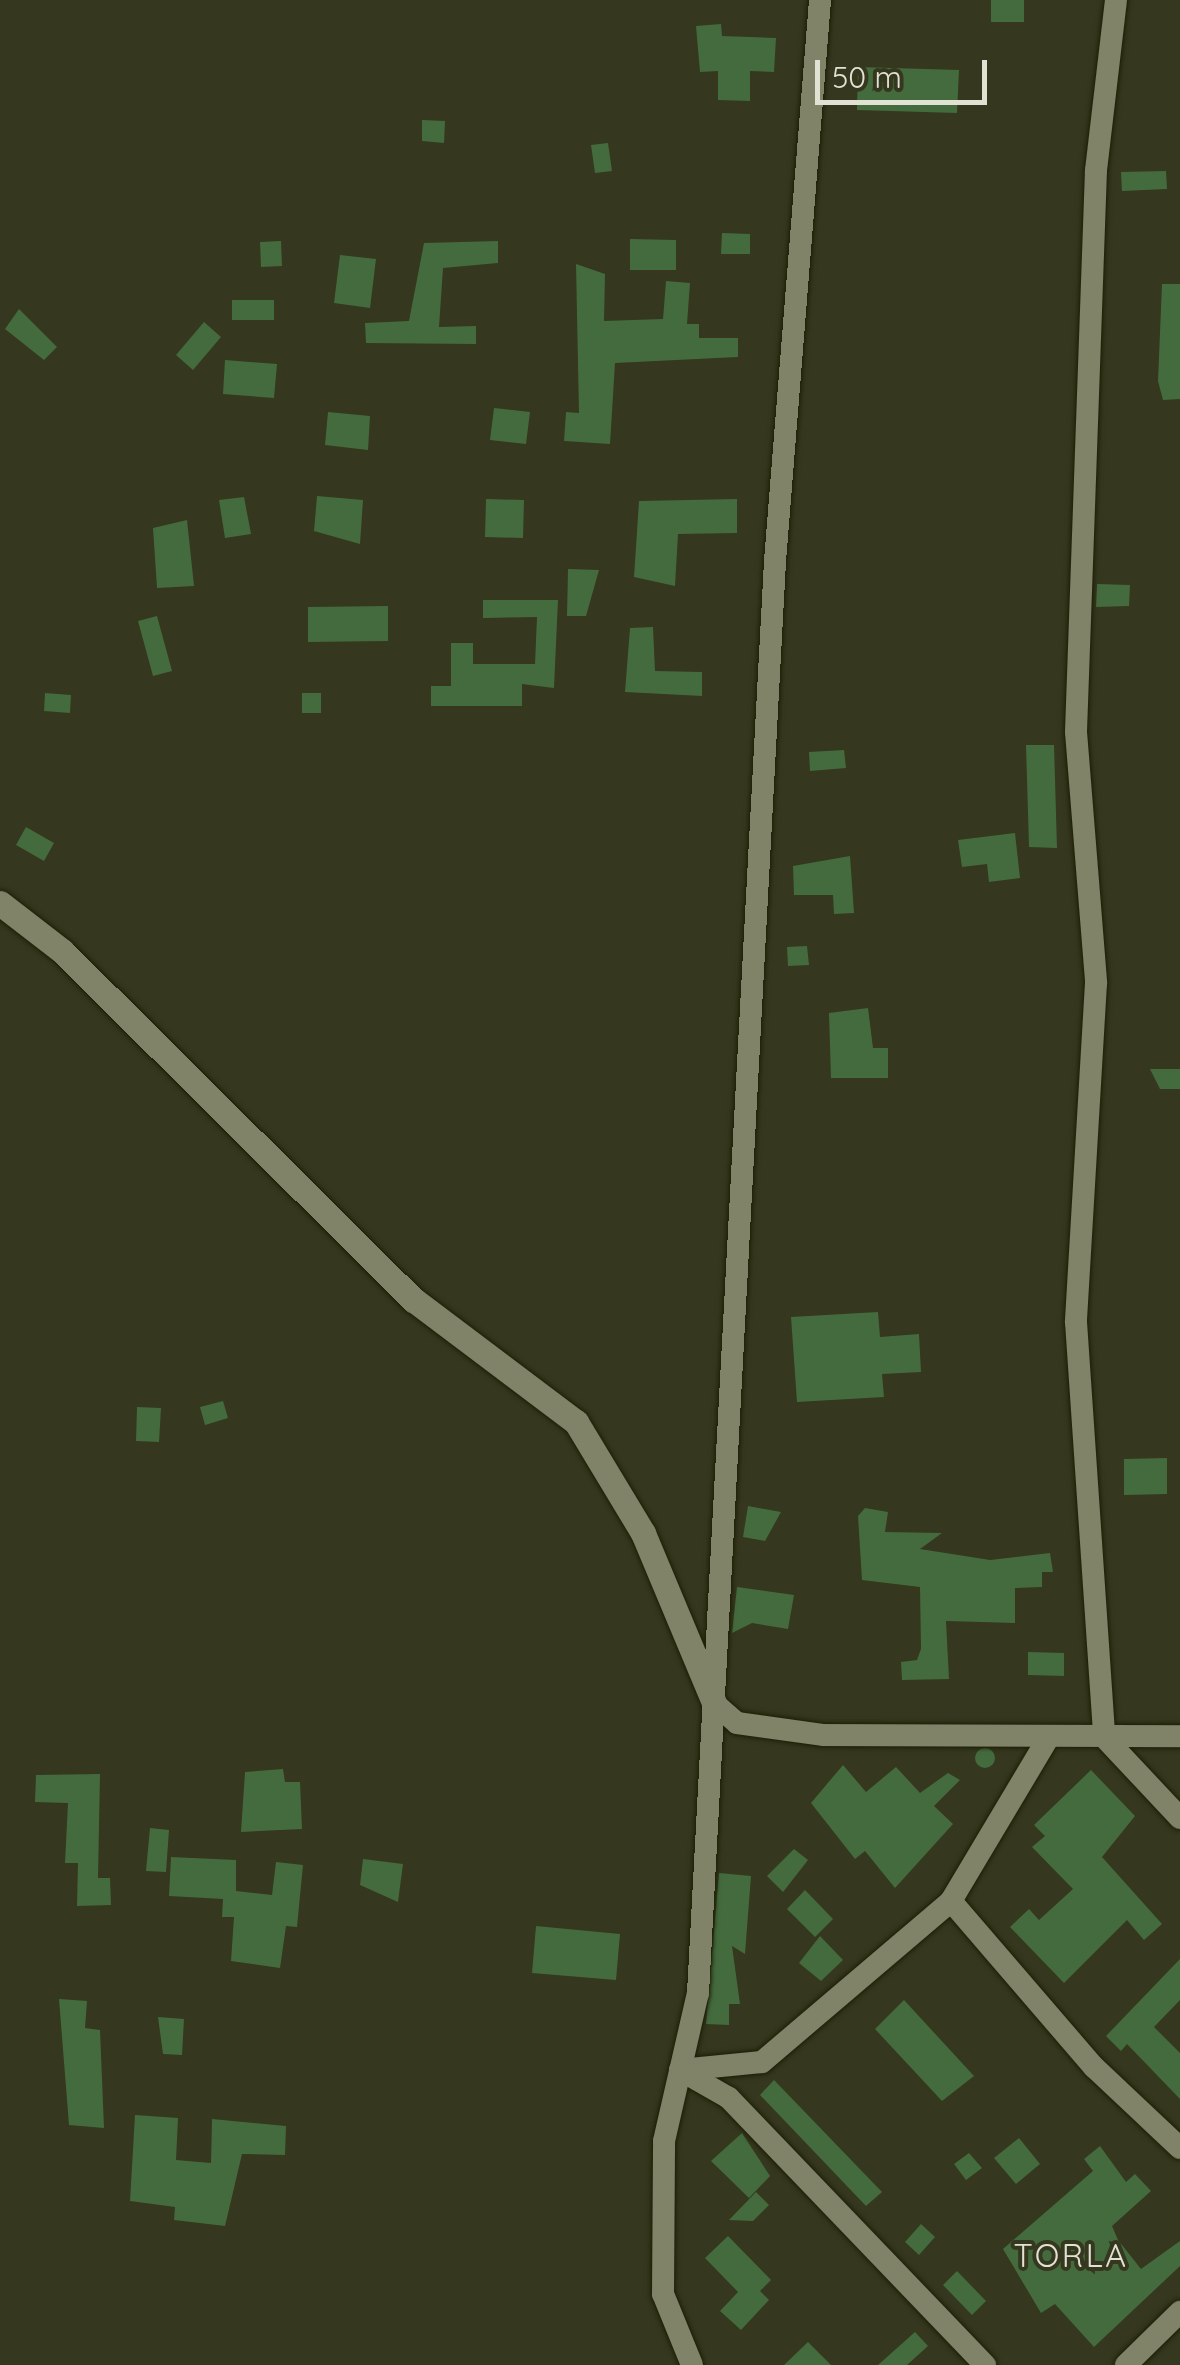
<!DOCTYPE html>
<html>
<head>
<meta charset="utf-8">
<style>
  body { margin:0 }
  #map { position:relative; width:1180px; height:2365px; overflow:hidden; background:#35371e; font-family:Quicksand,sans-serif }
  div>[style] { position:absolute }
  .building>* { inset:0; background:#446b3e }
  .round { border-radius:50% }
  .roads { filter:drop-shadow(0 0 2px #1c1e06) drop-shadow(0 0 2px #1c1e06) }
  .minor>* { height:22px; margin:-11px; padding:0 11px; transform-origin:11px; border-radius:11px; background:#808367 }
  .tertiary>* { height:25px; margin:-12.5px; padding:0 12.5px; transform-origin:12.5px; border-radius:12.5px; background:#808367 }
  span { translate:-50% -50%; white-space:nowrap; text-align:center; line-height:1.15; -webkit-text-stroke:8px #35371e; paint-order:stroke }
  .quarter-label { font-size:32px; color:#e0e2d3; letter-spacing:2.5px }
  .scale { position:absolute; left:815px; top:60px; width:172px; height:45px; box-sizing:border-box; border:5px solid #e0e2d3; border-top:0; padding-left:12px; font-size:30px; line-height:35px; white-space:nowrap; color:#e0e2d3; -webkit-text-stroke:8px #35371e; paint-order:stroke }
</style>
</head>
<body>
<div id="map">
  <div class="building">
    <div style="clip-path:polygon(991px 0,1024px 0,1024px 22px,991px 22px)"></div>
    <div style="clip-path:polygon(721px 24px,722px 36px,776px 38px,774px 72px,750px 71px,750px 101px,718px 100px,718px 71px,700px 72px,696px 26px)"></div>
    <div style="clip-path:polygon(858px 67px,959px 70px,957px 113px,857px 110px)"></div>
    <div style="clip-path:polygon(422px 120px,445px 121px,444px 143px,422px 141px)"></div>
    <div style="clip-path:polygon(608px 143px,612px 171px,595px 173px,591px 145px)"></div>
    <div style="clip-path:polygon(1166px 171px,1167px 189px,1122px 191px,1121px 172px)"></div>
    <div style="clip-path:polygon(722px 233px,750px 234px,750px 254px,721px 254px)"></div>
    <div style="clip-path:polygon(630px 239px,676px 240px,676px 270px,630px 270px)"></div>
    <div style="clip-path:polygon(281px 241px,282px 266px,261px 267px,260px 242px)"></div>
    <div style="clip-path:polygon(498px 241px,498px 263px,443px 268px,439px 327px,476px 326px,476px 344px,366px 343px,365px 323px,409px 321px,424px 243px)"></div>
    <div style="clip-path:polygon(340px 255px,376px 259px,370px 308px,334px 303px)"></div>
    <div style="clip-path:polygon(576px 264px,605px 274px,604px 321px,663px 319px,666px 281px,690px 283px,687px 324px,699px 324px,699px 338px,738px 338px,738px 357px,615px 363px,610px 444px,564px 441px,566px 412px,579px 413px)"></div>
    <div style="clip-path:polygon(1162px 284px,1180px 284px,1180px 399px,1163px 400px,1158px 381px)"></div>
    <div style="clip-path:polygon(232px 300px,274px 300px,274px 320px,232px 320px)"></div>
    <div style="clip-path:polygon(19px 309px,57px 347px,44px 360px,5px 329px)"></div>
    <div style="clip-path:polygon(204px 322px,221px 337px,193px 370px,176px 355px)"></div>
    <div style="clip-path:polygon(225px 360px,277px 364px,274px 398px,223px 394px)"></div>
    <div style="clip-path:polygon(494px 408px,530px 412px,526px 444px,490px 440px)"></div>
    <div style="clip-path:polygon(328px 412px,370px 416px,368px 450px,325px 445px)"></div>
    <div style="clip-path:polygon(317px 496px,363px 500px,360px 544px,314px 531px)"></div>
    <div style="clip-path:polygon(244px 497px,251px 534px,225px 538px,219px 500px)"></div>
    <div style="clip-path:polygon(486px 499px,524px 500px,523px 538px,485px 537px)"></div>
    <div style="clip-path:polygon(737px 499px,737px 533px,678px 534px,675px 586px,634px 577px,639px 501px)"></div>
    <div style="clip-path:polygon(187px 520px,194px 586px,157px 588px,153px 528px)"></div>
    <div style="clip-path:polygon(568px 569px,599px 570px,586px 616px,567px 616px)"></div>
    <div style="clip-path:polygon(1097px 584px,1130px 585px,1129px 606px,1096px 607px)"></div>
    <div style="clip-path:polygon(483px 600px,558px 600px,554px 688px,522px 684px,522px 706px,431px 706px,431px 686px,451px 686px,451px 643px,473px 643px,473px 664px,535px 664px,537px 617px,483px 618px)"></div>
    <div style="clip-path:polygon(388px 606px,388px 641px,308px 642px,308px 607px)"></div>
    <div style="clip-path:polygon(157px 616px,172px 671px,153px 676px,138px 621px)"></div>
    <div style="clip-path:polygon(653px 627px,655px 671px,702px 672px,702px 696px,625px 692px,630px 628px)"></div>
    <div style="clip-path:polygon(45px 693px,71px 695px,70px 713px,44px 711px)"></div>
    <div style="clip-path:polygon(302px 693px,321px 693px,321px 713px,302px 713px)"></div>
    <div style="clip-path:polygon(1026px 745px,1054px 745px,1057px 848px,1029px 847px)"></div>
    <div style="clip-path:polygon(844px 750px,846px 768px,810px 771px,809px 752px)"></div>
    <div style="clip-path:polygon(26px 827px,54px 843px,44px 861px,16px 845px)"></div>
    <div style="clip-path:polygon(1015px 833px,1020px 878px,989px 882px,987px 864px,962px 867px,958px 840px)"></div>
    <div style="clip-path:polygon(850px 856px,854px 913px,834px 914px,833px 895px,794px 895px,793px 866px)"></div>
    <div style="clip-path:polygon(807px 946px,809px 965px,788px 966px,787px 947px)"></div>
    <div style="clip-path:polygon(868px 1008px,873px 1048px,888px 1048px,888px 1078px,831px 1078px,829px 1013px)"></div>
    <div style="clip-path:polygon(1150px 1069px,1180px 1069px,1180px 1089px,1160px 1089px)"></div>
    <div style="clip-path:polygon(878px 1312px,880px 1337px,919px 1334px,921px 1372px,882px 1374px,884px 1397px,797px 1402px,791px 1317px)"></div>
    <div style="clip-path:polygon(223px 1401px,228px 1418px,205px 1425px,200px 1407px)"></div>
    <div style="clip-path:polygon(137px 1407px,161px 1408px,159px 1442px,136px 1441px)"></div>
    <div style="clip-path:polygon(1167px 1458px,1167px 1494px,1124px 1495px,1124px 1459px)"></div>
    <div style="clip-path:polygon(748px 1506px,781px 1512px,765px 1541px,743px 1537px)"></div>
    <div style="clip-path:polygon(865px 1508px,888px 1512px,885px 1532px,942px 1533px,920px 1549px,990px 1560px,1050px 1553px,1053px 1572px,1042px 1572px,1042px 1587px,1015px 1588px,1015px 1623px,946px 1621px,949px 1679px,902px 1680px,901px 1662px,917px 1660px,921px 1649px,920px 1587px,862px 1580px,858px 1516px)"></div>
    <div style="clip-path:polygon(737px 1587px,794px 1595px,788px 1629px,752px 1623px,732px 1633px)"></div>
    <div style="clip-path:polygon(1028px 1652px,1064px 1653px,1064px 1676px,1028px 1675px)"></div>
    <div class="round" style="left:975px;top:1748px;width:20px;height:20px"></div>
    <div style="clip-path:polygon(843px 1765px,866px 1792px,896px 1767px,920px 1793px,948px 1773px,960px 1780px,934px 1806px,953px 1824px,895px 1888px,865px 1851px,855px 1859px,811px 1803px)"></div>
    <div style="clip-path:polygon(283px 1769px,285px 1782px,300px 1782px,302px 1829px,241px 1832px,245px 1772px)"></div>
    <div style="clip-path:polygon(1091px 1770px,1135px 1816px,1102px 1857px,1162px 1924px,1144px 1940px,1127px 1920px,1064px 1983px,1010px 1927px,1029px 1909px,1039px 1920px,1073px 1889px,1032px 1847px,1045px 1836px,1034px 1825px)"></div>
    <div style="clip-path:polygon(100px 1774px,98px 1878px,110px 1878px,111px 1905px,77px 1906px,78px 1863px,65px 1863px,68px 1803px,35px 1802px,36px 1775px)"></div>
    <div style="clip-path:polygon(150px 1828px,169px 1830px,166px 1872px,146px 1871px)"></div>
    <div style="clip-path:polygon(794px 1849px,808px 1860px,783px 1892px,767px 1876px)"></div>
    <div style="clip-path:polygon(171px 1857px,236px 1860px,236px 1891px,272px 1895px,276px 1862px,303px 1865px,297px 1927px,286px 1926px,280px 1968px,231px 1961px,234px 1917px,222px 1917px,223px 1899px,169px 1896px)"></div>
    <div style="clip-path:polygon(363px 1859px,403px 1864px,398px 1902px,360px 1885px)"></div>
    <div style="clip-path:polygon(719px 1873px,751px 1876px,745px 1954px,732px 1946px,740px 2004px,729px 2004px,729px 2025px,706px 2024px)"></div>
    <div style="clip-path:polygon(805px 1890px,833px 1919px,815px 1937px,787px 1909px)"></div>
    <div style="clip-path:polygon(536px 1926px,620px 1934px,616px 1980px,532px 1973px)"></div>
    <div style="clip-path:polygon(820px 1936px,843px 1960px,821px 1981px,799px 1963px)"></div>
    <div style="clip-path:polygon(1180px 1959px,1180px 2000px,1154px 2027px,1180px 2053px,1180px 2099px,1127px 2044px,1121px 2051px,1106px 2036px)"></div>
    <div style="clip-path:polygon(59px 1999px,87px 2001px,85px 2028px,100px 2030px,104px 2128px,69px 2125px)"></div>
    <div style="clip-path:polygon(904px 2000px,974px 2076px,942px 2101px,875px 2029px)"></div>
    <div style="clip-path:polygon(158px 2017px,184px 2019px,182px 2055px,163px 2054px)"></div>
    <div style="clip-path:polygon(774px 2080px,882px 2192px,866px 2206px,760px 2095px)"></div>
    <div style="clip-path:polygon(135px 2115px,178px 2118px,176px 2160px,211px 2163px,212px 2119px,286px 2126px,285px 2155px,242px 2154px,225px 2226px,174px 2220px,175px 2207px,130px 2201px)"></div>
    <div style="clip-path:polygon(742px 2133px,770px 2176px,749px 2198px,711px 2161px)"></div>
    <div style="clip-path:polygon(1019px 2138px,1040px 2164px,1016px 2184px,994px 2158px)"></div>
    <div style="clip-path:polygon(1100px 2146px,1126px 2182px,1135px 2174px,1151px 2191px,1112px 2226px,1118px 2240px,1141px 2269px,1180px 2241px,1180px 2266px,1094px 2347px,1055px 2304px,1041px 2313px,1003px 2249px,1093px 2171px,1084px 2159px)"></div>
    <div style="clip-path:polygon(969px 2153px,982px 2168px,966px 2180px,954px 2164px)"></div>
    <div style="clip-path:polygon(756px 2192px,769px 2205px,753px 2221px,729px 2220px)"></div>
    <div style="clip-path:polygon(921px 2224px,935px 2237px,919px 2255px,905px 2242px)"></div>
    <div style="clip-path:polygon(728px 2236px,771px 2280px,760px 2291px,769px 2300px,741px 2330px,720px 2311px,738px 2292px,705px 2258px)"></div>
    <div style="clip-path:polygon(957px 2271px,986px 2301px,972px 2315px,943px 2285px)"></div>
    <div style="clip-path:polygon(915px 2332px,928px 2346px,907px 2365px,878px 2365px)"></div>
    <div style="clip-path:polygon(808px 2342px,831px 2365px,784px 2365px)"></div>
  </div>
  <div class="roads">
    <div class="minor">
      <div style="left:1116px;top:0;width:171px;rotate:96.7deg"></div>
      <div style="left:1096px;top:170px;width:562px;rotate:92.04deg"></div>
      <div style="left:1076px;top:732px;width:252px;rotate:85.4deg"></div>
      <div style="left:1096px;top:983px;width:340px;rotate:93.4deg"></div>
      <div style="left:1076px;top:1322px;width:416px;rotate:86.1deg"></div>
      <div style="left:1104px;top:1737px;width:111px;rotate:46.8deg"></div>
      <div style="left:714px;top:1703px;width:30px;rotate:41deg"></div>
      <div style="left:737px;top:1723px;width:88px;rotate:7.9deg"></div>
      <div style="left:824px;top:1735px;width:356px;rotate:0.2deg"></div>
      <div style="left:951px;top:1901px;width:219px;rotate:49.3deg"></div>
      <div style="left:1094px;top:2067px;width:118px;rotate:43.3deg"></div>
      <div style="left:680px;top:2070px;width:82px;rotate:-5.6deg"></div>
      <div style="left:762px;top:2062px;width:248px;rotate:-40.4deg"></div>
      <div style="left:951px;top:1901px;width:190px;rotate:-59.2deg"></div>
      <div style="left:680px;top:2070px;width:56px;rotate:29.7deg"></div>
      <div style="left:729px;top:2098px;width:370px;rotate:46.2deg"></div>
      <div style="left:692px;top:2365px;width:77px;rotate:-112.2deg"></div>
      <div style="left:663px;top:2294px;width:153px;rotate:-89.6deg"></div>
      <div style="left:664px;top:2141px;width:152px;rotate:-77.1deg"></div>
      <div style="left:698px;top:1993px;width:1434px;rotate:-86.92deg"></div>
      <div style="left:775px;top:561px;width:563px;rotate:-85.41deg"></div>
      <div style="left:1126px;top:2365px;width:76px;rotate:-44.5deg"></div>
    </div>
    <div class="tertiary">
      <div style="left:0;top:903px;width:78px;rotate:37.7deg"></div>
      <div style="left:62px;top:951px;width:496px;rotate:44.8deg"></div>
      <div style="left:414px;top:1300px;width:203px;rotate:37deg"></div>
      <div style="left:576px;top:1422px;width:130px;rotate:58.9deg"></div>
      <div style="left:643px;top:1533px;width:184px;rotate:67.3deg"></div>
    </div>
  </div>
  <div class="quarter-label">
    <span style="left:1071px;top:2255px">TORLA</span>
  </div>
  <div class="scale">50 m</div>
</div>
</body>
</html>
